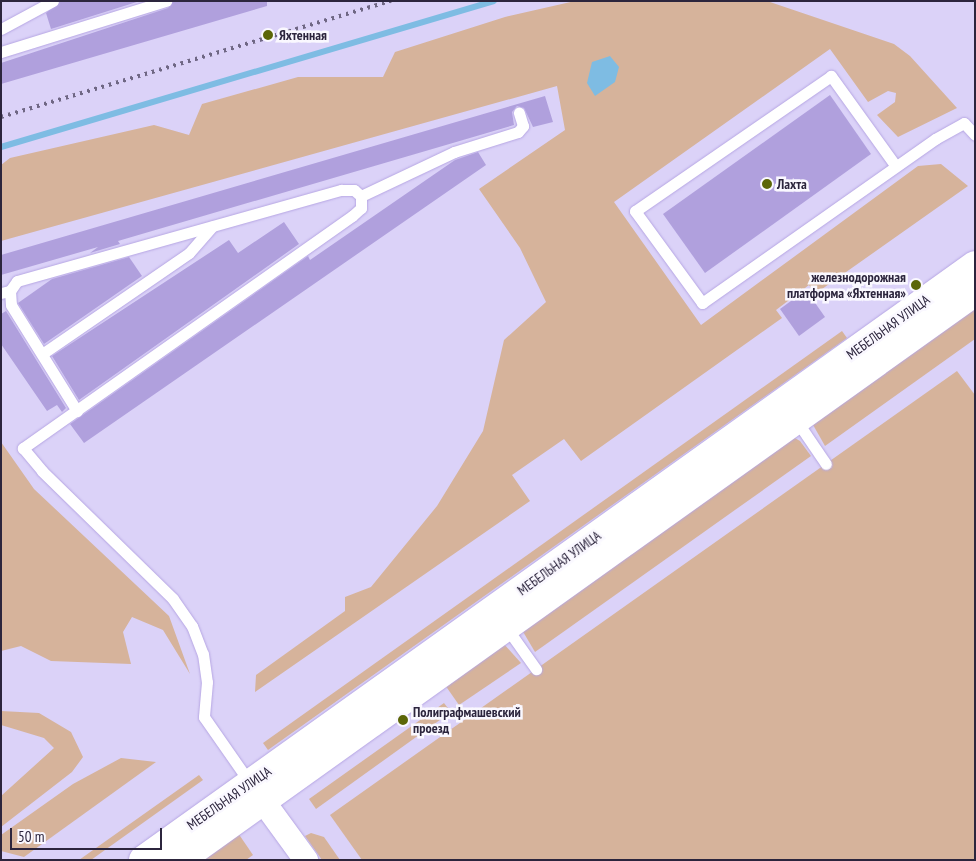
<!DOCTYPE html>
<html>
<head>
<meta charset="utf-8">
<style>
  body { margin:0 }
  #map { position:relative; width:976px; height:861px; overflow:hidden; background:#dbd2f8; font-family:"PT Sans Narrow",sans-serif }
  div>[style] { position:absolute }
  .green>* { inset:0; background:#d6b39b }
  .water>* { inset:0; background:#7ebce3 }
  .stream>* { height:6px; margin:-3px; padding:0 3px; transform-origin:3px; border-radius:3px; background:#7ebce3 }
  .building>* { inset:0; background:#b0a0dd }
  .roads { filter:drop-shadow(0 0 1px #b6a6e3) drop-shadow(0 0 1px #b6a6e3) }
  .lane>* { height:11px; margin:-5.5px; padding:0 5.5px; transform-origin:5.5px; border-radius:5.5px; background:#fff }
  .street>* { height:24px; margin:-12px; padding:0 12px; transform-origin:12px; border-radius:12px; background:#fff }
  .secondary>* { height:28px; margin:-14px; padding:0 14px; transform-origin:14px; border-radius:14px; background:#fff }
  .rail>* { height:4px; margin-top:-2px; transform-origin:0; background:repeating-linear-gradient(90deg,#6f6784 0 2.5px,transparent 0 7.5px) }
  .dots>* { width:14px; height:14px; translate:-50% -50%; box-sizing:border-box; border:2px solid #faf8ff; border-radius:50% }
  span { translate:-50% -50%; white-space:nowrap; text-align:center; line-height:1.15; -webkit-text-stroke:5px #faf8ff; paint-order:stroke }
  .poi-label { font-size:14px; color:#2c253d; font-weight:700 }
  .left { translate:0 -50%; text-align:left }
  .right { translate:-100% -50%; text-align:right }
  .street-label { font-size:14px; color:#2c253d }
  .frame { position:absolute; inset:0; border:2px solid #2c253d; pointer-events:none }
  .scale { position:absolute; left:10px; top:828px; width:152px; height:22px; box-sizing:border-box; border:2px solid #2c253d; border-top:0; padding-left:6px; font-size:15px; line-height:18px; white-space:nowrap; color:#2c253d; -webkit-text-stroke:4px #faf8ff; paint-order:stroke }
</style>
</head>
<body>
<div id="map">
  <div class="green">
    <div style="clip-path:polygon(575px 1px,767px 1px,894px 44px,910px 56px,957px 108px,898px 137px,877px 115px,895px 102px,896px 93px,888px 91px,868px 102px,830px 49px,614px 202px,701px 325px,918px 166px,941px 164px,968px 186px,815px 294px,809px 285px,776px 310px,782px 318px,581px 461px,564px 439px,512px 475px,530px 501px,255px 692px,256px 675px,345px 611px,345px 597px,371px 587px,437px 506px,483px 431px,504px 340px,546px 302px,520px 248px,479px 189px,565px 130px,557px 86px,1px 241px,1px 165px,10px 158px,154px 125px,189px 135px,202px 104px,298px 77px,383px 77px,395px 52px,505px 17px)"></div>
    <div style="clip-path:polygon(975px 307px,975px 339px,825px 446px,812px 423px)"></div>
    <div style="clip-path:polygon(842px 331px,847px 338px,268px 750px,263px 743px)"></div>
    <div style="clip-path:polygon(957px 371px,975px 395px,975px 860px,362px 860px,330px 815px)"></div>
    <div style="clip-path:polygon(793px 437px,800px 441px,811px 456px,535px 652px,522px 630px)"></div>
    <div style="clip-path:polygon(1px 442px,34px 489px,169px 616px,190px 674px,163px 630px,132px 617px,123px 632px,131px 664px,51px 661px,21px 646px,1px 651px)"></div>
    <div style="clip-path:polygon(503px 643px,521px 663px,459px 705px,445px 685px)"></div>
    <div style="clip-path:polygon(444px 703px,451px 712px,316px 809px,309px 799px)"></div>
    <div style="clip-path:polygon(1px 711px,39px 713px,71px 732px,83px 757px,72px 772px,1px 827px,1px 796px,54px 748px,44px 738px,1px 725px)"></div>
    <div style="clip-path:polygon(121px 758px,156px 762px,24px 857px,1px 851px,1px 835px,73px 784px)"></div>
    <div style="clip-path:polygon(199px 775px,203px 780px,91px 860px,79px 860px)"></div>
    <div style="clip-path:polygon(238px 833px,253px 855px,246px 860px,200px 860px)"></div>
    <div style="clip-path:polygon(311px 833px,324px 837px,340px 860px,322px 860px,305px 836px)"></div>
  </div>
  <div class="water">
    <div style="clip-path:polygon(610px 56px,619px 67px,615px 82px,595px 96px,587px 83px,592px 62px)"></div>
  </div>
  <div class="stream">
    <div style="left:1px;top:147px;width:514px;rotate:-16.5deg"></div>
  </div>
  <div class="building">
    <div style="clip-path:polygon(60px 1px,140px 1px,51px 29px,46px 13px)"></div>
    <div style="clip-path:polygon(173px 1px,267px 1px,267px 6px,1px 84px,1px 63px,168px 8px)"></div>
    <div style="clip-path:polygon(830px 95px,871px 154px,705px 273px,663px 214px)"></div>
    <div style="clip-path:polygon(545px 96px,553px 122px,533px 127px,524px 108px,517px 106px,512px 112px,514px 125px,118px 241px,120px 244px,90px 253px,98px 247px,1px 275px,1px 255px)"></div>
    <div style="clip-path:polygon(478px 152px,486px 165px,84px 443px,70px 424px,308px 256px,310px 260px,455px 160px)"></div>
    <div style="clip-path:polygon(284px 222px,299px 244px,79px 400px,52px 356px,229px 240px,238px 253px)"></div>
    <div style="clip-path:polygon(129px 257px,142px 276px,44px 344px,18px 303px,52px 279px)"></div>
    <div style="clip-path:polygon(806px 290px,825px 317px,799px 336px,780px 309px)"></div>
    <div style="clip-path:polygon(6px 311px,66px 408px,62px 412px,57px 405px,47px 411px,1px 344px,1px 314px)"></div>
  </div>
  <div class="roads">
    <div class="lane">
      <div style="left:1px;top:29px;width:59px;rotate:-28.3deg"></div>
      <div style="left:1px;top:52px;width:173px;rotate:-17.2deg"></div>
      <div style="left:895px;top:165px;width:110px;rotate:-125.7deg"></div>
      <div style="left:831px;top:76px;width:238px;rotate:145.4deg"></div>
      <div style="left:635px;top:211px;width:114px;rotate:53.9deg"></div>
      <div style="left:702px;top:303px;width:285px;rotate:-35.1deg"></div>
      <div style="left:935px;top:139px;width:33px;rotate:-29deg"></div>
      <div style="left:964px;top:123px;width:16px;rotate:47deg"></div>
      <div style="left:361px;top:196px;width:103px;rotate:-25.3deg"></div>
      <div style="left:454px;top:152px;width:67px;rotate:-17.4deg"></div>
      <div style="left:518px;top:132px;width:8px;rotate:-50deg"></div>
      <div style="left:523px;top:126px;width:14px;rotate:-107deg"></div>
      <div style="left:10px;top:291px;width:14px;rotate:86deg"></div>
      <div style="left:11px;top:305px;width:125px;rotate:58.1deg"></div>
      <div style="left:1px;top:293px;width:9px;rotate:-13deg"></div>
      <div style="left:10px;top:291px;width:12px;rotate:-55deg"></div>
      <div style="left:17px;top:281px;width:337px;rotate:-15.7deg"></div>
      <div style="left:341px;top:190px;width:13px"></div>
      <div style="left:354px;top:190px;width:9px;rotate:41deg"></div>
      <div style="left:361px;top:196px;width:12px;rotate:90deg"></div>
      <div style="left:361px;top:208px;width:12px;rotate:138deg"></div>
      <div style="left:352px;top:216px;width:403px;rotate:144.8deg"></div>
      <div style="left:23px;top:448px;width:30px;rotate:50deg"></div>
      <div style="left:42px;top:471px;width:183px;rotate:44.3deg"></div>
      <div style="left:173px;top:599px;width:33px;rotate:55deg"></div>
      <div style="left:192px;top:626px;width:30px;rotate:69deg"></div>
      <div style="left:203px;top:654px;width:28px;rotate:82deg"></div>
      <div style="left:207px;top:682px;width:35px;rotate:95deg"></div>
      <div style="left:204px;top:717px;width:80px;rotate:55.1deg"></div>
      <div style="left:42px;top:354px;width:178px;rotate:-34.5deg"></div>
      <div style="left:189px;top:253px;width:35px;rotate:-49deg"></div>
      <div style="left:796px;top:420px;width:53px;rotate:55.7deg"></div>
      <div style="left:506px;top:627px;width:52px;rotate:54.5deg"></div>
    </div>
    <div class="street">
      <div style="left:252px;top:786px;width:92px;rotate:53.9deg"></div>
    </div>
    <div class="secondary">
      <div style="left:143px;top:860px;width:1023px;rotate:-35.57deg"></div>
      <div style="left:180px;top:860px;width:977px;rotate:-35.54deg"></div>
    </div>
  </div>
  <div class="rail">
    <div style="left:1px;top:117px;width:407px;rotate:-16.6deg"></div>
  </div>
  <div class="dots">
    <div style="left:268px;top:35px;background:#5c6608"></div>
    <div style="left:767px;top:184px;background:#5c6608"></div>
    <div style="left:916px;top:285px;background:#5c6608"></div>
    <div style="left:403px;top:720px;background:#5c6608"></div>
  </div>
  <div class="poi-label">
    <span class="left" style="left:279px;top:35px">Яхтенная</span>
    <span class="left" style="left:777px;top:184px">Лахта</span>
    <span class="right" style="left:906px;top:285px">железнодорожная<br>платформа «Яхтенная»</span>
    <span class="left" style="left:413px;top:720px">Полиграфмашевский<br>проезд</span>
  </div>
  <div class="street-label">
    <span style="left:888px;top:327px;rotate:-36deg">МЕБЕЛЬНАЯ УЛИЦА</span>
    <span style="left:559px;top:563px;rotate:-36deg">МЕБЕЛЬНАЯ УЛИЦА</span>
    <span style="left:229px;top:798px;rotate:-35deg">МЕБЕЛЬНАЯ УЛИЦА</span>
  </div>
  <div class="frame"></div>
  <div class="scale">50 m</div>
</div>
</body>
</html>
